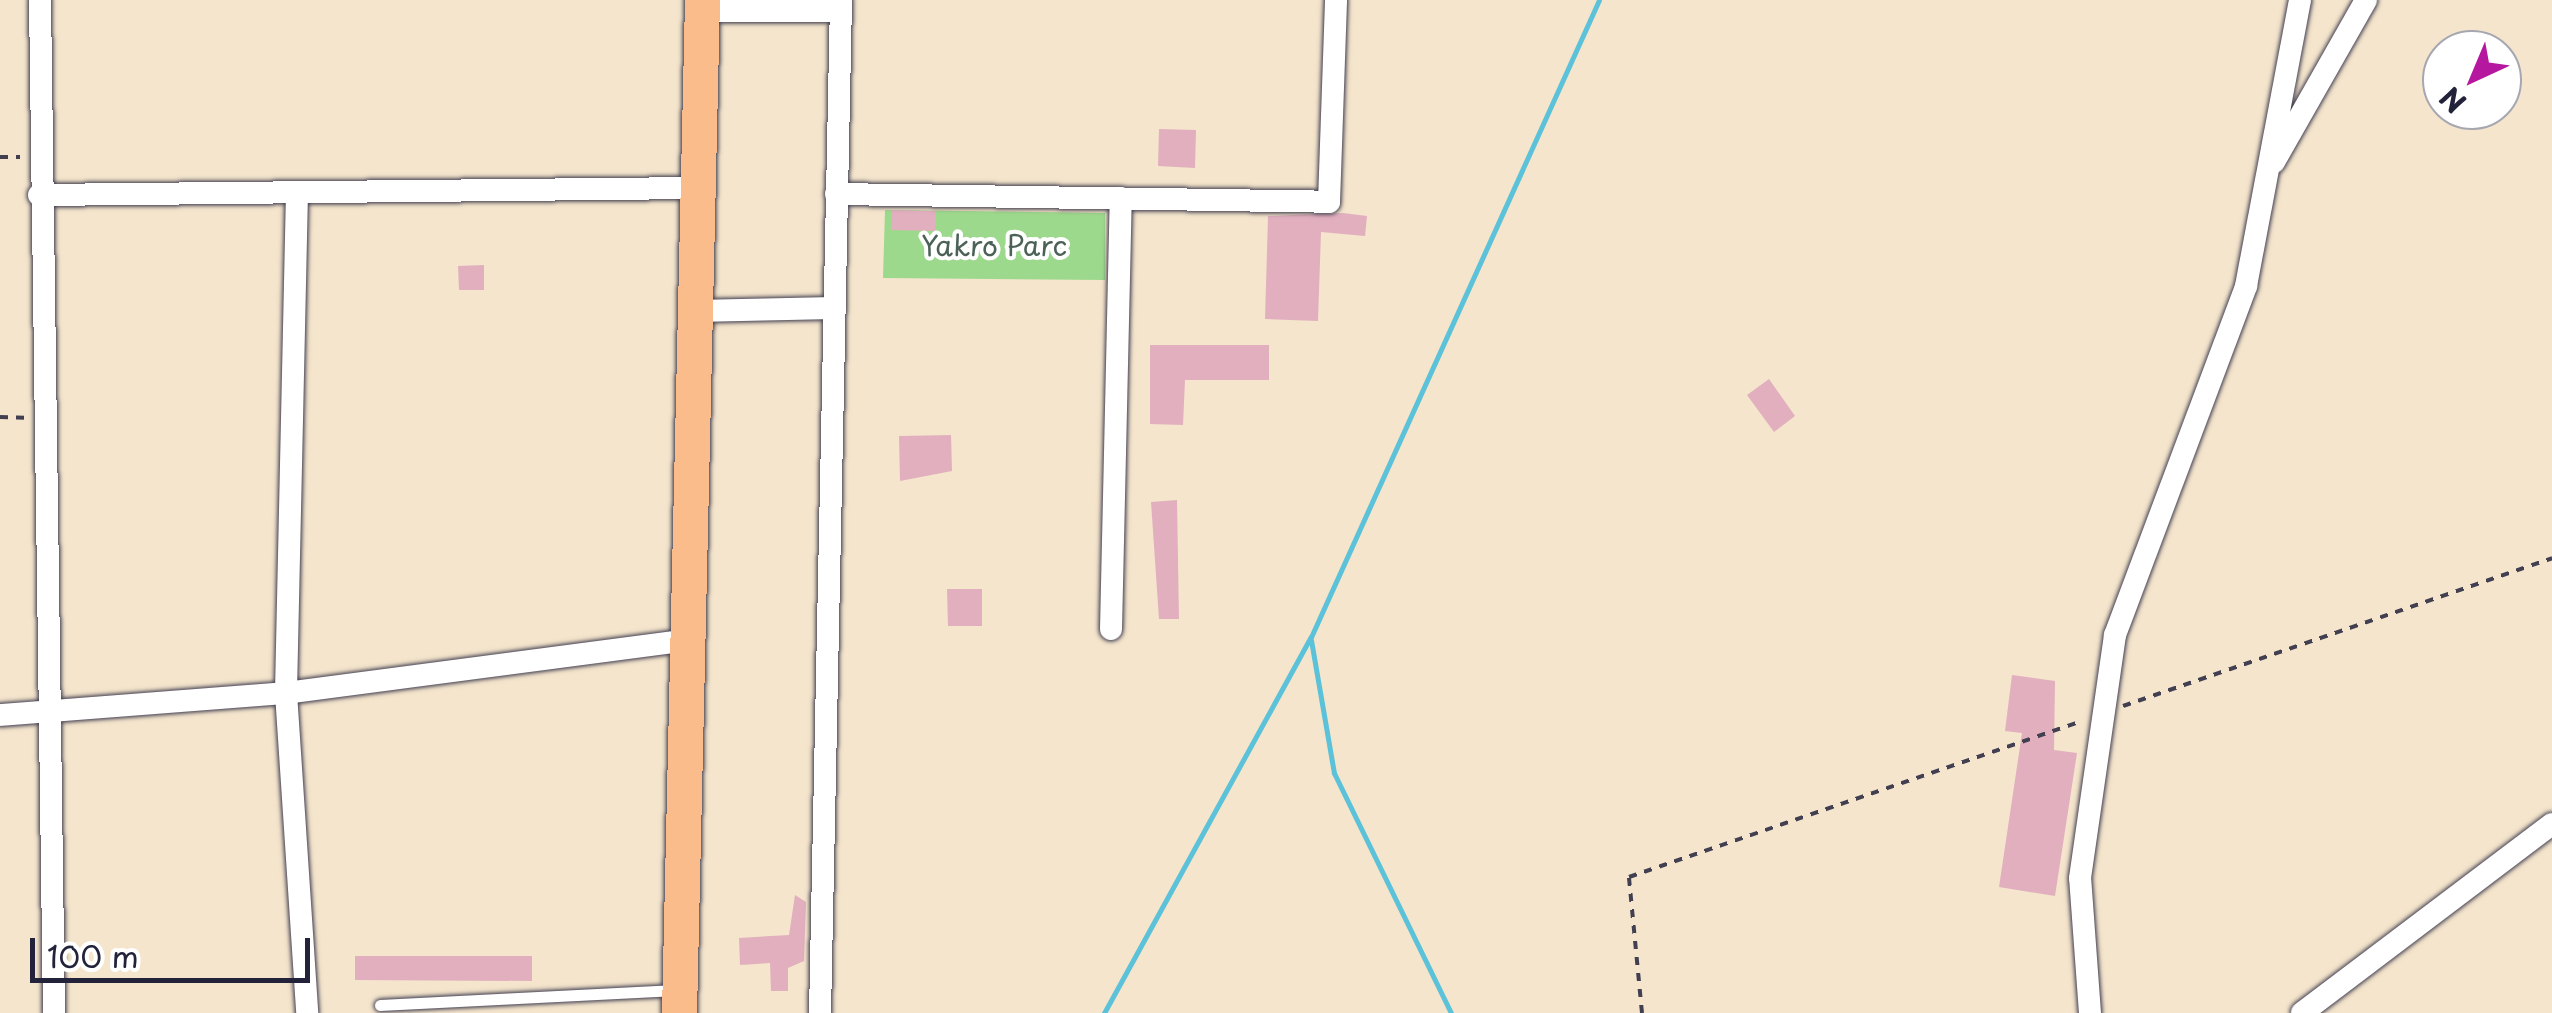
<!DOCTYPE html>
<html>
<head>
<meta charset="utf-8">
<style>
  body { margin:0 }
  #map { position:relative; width:2552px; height:1013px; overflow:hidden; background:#f4e5cc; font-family:"Playpen Sans",sans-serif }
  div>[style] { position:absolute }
  .green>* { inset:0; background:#9dd98c }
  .stream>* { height:5px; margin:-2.5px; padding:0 2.5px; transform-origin:2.5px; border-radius:2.5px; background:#5cc2d9 }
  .building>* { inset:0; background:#e2afbf }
  .path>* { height:4px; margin-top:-2px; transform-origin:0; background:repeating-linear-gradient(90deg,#423f51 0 8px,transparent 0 16px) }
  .roads { filter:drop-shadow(0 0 2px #423f51) drop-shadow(0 0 2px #423f51) }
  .service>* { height:11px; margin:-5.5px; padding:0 5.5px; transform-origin:5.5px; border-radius:5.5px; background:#fff }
  .minor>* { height:22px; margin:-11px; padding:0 11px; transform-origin:11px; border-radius:11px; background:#fff }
  .trunk>* { height:35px; margin:-17.5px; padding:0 17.5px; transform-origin:17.5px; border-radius:17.5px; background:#fabc8b }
  span { translate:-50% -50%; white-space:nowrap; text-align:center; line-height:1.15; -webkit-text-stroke:8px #fff; paint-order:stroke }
  .park-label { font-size:28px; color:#4d6257 }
  .north { position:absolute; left:2422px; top:30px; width:100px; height:100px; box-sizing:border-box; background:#fff; border:2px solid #a7a7b1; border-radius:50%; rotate:224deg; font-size:28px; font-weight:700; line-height:40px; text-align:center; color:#22223b }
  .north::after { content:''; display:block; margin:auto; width:35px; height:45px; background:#b5179e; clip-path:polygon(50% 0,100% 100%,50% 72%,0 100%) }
  .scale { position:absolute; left:30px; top:938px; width:280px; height:45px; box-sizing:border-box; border:5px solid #22223b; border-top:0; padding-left:12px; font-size:30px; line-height:35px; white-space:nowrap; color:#22223b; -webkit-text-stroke:8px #fff; paint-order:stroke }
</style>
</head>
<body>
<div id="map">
  <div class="green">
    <div style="clip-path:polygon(885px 210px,1105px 213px,1105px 280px,883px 278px)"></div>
  </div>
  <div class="stream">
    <div style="left:1311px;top:640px;width:135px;rotate:80.2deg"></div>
    <div style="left:1334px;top:773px;width:267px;rotate:64deg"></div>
    <div style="left:1104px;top:1013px;width:429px;rotate:-61.2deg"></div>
    <div style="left:1311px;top:637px;width:699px;rotate:-65.67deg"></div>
  </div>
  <div class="building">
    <div style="clip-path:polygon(1159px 129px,1196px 130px,1195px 168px,1158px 166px)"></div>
    <div style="clip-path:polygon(892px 210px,936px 211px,935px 231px,891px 230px)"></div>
    <div style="clip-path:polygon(1343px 213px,1367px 216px,1365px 236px,1321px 232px,1318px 321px,1265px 319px,1268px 216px)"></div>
    <div style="clip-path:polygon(484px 265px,484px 290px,459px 290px,458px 266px)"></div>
    <div style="clip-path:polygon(1150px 345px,1269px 345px,1269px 380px,1185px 380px,1183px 425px,1150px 424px)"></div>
    <div style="clip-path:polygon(1769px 379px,1795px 416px,1774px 432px,1747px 395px)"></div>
    <div style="clip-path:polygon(951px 435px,952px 471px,900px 481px,899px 436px)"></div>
    <div style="clip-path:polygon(1177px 500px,1179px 619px,1159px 619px,1151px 502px)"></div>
    <div style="clip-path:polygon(947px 589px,982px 589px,982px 626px,948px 626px)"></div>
    <div style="clip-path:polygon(2012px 675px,2055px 681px,2054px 750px,2077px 753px,2055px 896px,1999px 887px,2022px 733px,2005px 731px)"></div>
    <div style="clip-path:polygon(795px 895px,806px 902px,804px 961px,788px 968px,788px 991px,771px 991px,770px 963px,740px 965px,739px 938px,789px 935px)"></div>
    <div style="clip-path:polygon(355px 956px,532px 956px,532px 981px,355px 980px)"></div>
  </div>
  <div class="path">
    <div style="left:0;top:157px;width:20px"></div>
    <div style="left:0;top:417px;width:25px;rotate:2deg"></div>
    <div style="left:2123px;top:706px;width:454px;rotate:-19deg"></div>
    <div style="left:1642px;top:1013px;width:137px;rotate:-95.5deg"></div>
    <div style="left:1629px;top:877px;width:478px;rotate:-19deg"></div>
  </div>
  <div class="roads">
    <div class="service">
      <div style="left:380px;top:1005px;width:296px;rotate:-2.9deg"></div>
    </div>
    <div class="minor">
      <div style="left:40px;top:0;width:1013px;rotate:89.21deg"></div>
      <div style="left:702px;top:11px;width:138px"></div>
      <div style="left:2274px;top:162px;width:186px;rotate:-60.4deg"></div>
      <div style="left:297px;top:192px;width:501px;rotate:91.26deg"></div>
      <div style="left:286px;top:693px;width:321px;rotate:86.2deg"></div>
      <div style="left:836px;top:194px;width:493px;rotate:0.9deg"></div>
      <div style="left:1329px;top:202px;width:202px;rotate:-88deg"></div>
      <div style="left:39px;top:195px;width:659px;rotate:-0.61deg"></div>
      <div style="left:695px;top:311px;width:139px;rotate:-1.2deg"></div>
      <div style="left:1111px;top:629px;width:431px;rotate:-88.7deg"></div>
      <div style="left:0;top:715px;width:287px;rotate:-4.4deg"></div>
      <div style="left:286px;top:693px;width:406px;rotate:-7.5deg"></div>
      <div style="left:820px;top:1013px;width:1013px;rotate:-88.81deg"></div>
      <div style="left:2090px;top:1013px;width:135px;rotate:-94.2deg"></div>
      <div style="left:2080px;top:878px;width:246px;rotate:-81.8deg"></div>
      <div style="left:2115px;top:635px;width:373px;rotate:-69.4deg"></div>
      <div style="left:2246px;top:286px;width:291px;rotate:-79.3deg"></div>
      <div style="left:2302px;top:1013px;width:313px;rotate:-37.1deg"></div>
    </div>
    <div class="trunk">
      <div style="left:679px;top:1013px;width:1013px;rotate:-88.7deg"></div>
    </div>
  </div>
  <div class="park-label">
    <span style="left:994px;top:245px">Yakro Parc</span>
  </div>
  <div class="north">N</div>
  <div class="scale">100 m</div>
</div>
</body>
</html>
